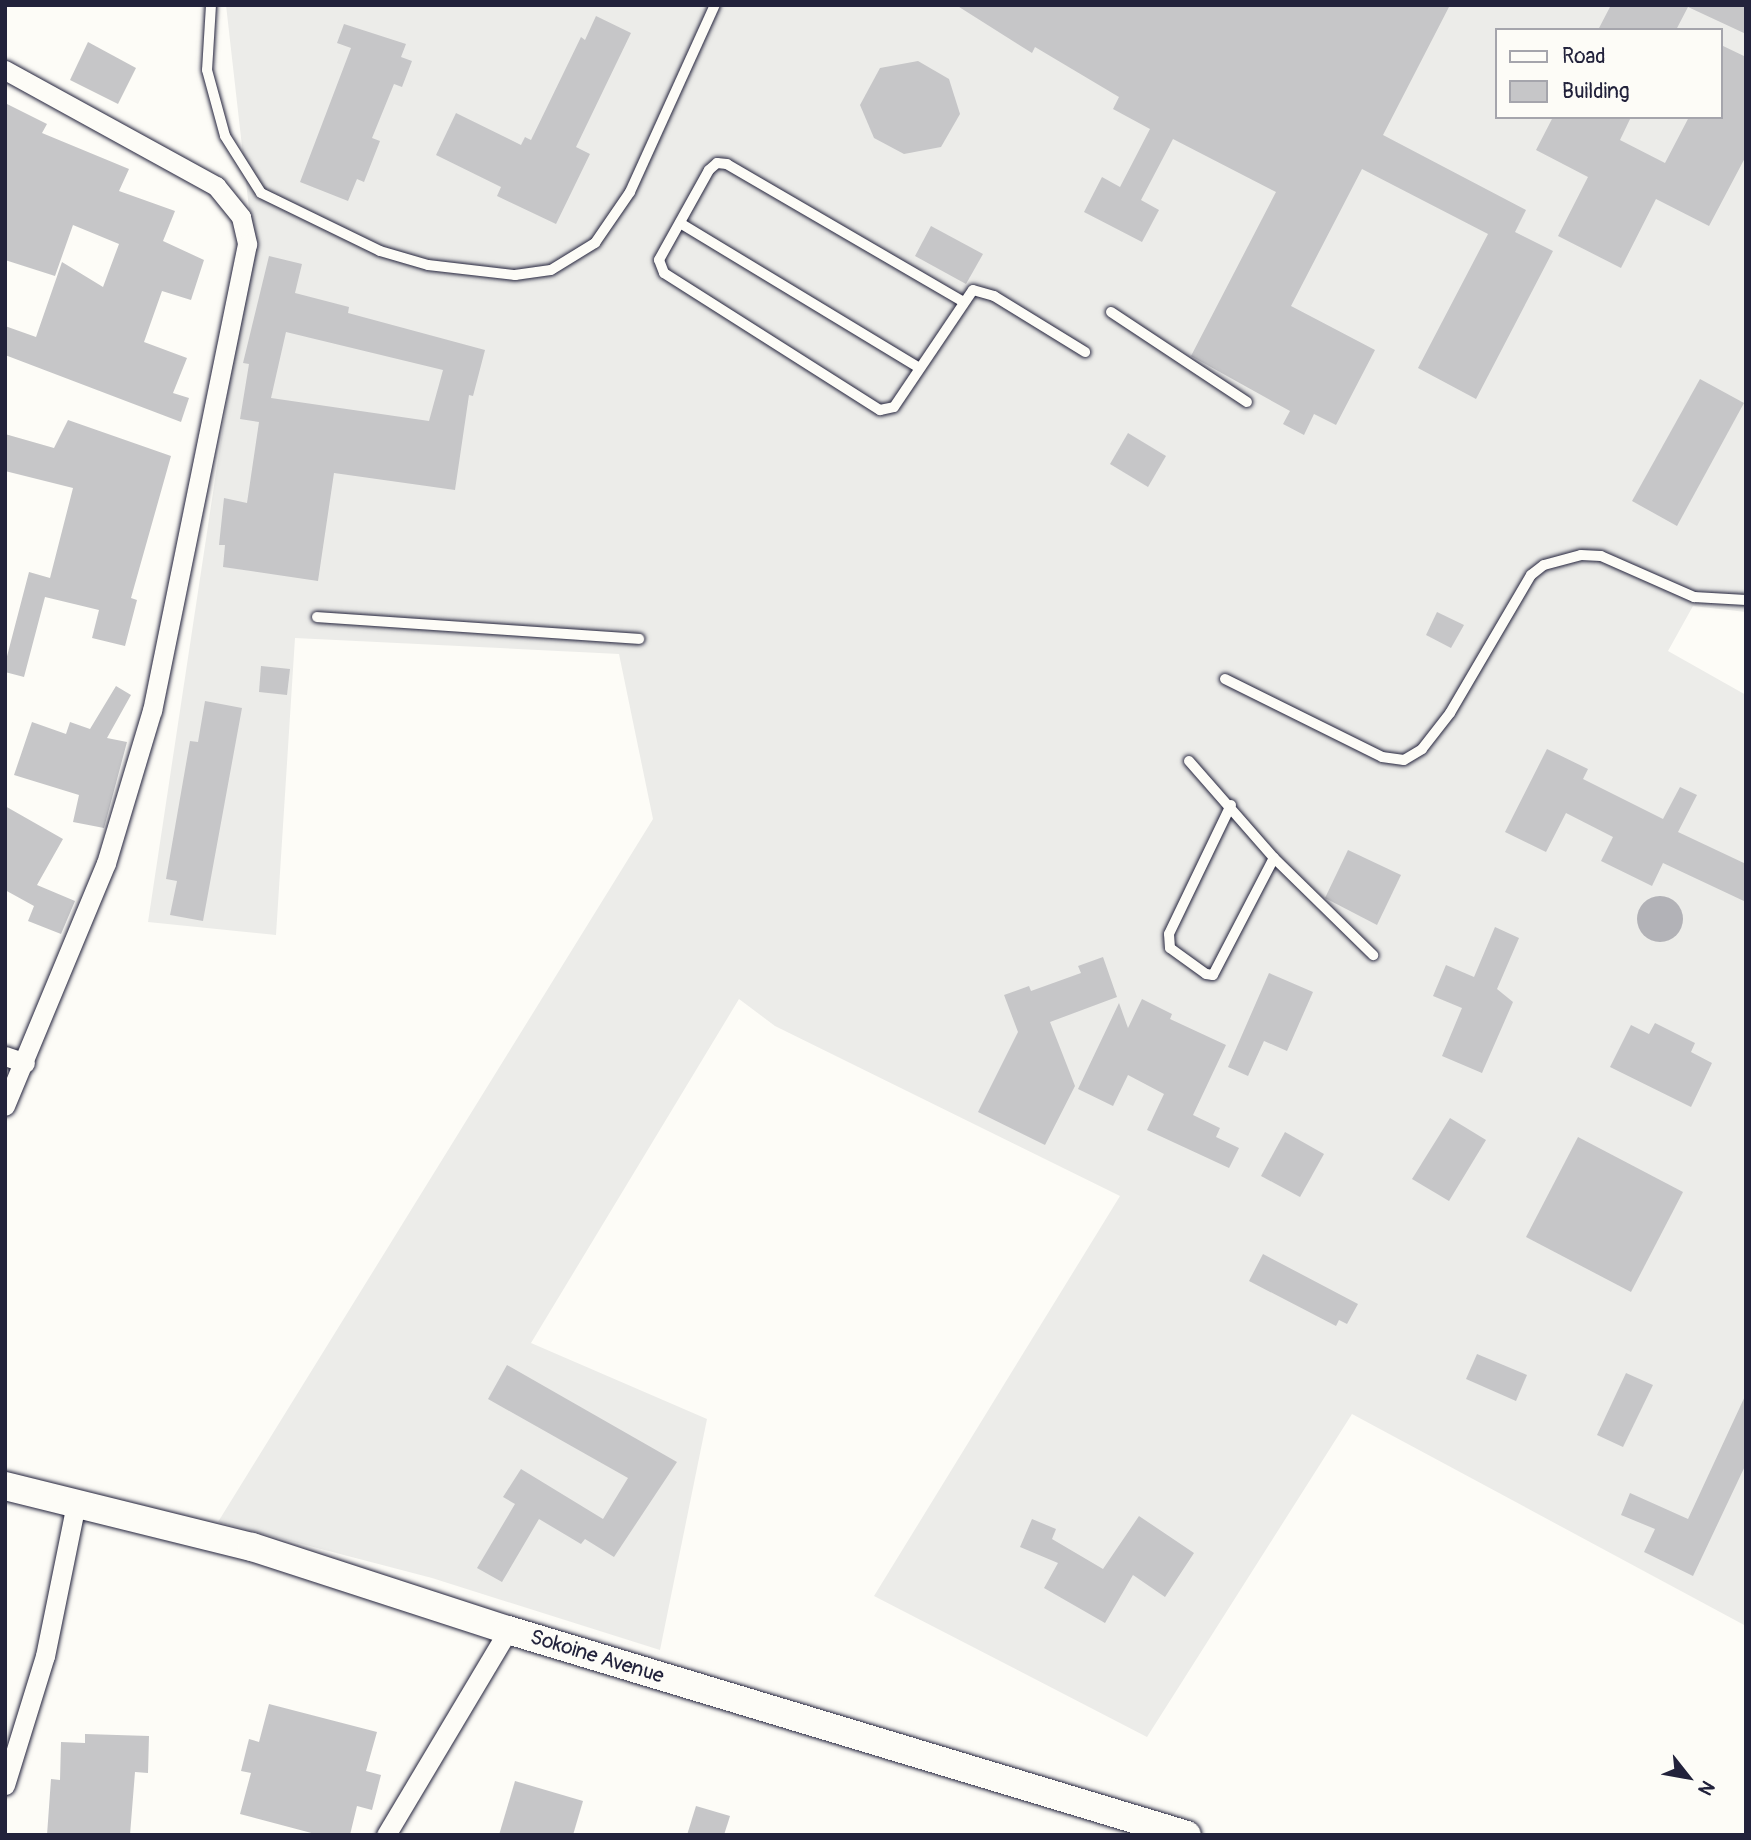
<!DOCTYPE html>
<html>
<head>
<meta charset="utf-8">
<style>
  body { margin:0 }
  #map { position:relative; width:1751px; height:1840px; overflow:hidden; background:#fdfcf7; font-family:Pangolin,sans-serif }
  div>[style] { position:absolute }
  .built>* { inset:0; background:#ecece9 }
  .water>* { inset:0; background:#b2b2b7 }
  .round { border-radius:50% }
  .building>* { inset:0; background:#c6c6c8 }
  .roads { filter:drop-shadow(0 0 2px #22223b) drop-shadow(0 0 2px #22223b) }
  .lane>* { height:10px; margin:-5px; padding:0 5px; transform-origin:5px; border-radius:5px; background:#fdfcf7 }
  .street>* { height:19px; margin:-9.5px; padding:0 9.5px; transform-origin:9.5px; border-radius:9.5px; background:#fdfcf7 }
  .secondary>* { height:28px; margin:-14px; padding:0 14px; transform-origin:14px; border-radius:14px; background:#fdfcf7 }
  span { translate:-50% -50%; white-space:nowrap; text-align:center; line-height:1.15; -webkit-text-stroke:7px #fdfcf7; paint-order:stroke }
  .street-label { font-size:21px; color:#22223b }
  .frame { position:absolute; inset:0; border:7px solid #22223b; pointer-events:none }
  .legend { position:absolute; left:1495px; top:28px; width:228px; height:91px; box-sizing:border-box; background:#fdfcf7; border:2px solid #a5a5ac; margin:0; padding:9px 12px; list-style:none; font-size:21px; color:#22223b }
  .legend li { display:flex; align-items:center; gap:14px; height:35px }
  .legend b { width:35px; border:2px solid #a5a5ac }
  .north { position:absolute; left:1653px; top:1742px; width:70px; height:70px; -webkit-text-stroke:5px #fdfcf7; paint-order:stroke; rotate:121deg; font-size:19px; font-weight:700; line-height:28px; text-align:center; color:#22223b }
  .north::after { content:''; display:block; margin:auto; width:24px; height:32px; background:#22223b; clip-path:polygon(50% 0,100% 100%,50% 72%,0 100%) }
</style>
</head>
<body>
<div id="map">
  <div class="built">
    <div style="clip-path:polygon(evenodd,226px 5px,1746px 5px,1746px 612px,1693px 606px,1668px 651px,1746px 695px,1746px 1626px,1352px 1414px,1147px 1737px,874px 1596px,1120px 1196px,775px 1026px,739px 999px,531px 1343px,707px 1419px,660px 1650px,432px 1578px,218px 1522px,653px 819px,619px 654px,295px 638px,276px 935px,148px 922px,252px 235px,226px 5px,1497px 30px,1721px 30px,1721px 117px,1497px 117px,1497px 30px)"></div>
  </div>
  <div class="water">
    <div class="round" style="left:1637px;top:896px;width:46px;height:46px"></div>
  </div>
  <div class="building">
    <div style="clip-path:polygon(956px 5px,1450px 5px,1383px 135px,1526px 210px,1515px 232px,1553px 251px,1476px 399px,1418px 368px,1488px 234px,1362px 169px,1291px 306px,1375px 350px,1336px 425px,1314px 414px,1304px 435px,1283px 424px,1290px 411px,1191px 356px,1276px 192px,1173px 139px,1141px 200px,1159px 210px,1142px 242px,1084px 212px,1102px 177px,1120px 187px,1150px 129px,1113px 109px,1119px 97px,1035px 47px,1032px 53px)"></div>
    <div style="clip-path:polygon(1611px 5px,1746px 5px,1746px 34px,1688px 7px,1676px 30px,1598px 30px)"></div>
    <div style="clip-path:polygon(596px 16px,631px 33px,576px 147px,590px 154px,556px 224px,497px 196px,501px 187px,436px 155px,456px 113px,521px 145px,525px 137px,531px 140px,581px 37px,585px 40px)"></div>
    <div style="clip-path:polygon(344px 24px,406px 44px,401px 57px,412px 61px,402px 87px,394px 84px,372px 138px,380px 141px,364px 182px,357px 179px,348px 201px,300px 182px,351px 48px,337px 43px)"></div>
    <div style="clip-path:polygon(88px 42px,136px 68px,118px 104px,70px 80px)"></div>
    <div style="clip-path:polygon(1721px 45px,1746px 57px,1746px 156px,1709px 226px,1656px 199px,1621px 268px,1558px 236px,1588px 177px,1536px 150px,1553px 117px,1631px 117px,1620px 140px,1665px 163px,1689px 117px,1721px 117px)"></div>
    <div style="clip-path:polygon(918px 61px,949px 79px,960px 114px,941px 147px,904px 154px,874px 138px,860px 105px,880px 68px)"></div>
    <div style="clip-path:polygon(5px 103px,47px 124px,42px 133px,129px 169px,119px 191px,175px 211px,163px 241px,204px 260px,191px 300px,162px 291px,144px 342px,187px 358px,173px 393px,189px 398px,181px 422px,5px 355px,5px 326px,36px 337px,62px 262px,103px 287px,119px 244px,73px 225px,55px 276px,5px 260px)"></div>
    <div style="clip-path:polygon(931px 226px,983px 254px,966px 284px,915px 256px)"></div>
    <div style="clip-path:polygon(evenodd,269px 256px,302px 264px,295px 293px,349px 307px,348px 313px,485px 350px,473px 396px,469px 395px,455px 490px,334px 473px,318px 581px,223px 567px,225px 545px,219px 545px,224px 498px,247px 503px,259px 422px,240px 419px,249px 364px,243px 363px,269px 256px,286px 332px,443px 370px,429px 421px,271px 398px,286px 332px)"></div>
    <div style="clip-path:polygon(1700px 379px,1744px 403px,1677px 526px,1632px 501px)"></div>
    <div style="clip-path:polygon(68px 420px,171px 456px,131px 598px,137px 600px,125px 646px,92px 638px,99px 610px,45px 597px,24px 677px,5px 672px,5px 664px,29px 572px,50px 578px,73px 488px,5px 471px,5px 434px,54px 448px)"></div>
    <div style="clip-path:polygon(1128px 433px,1166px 456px,1148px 487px,1110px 464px)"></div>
    <div style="clip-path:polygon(1437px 612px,1464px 625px,1451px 648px,1426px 635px)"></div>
    <div style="clip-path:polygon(261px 666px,290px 669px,287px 695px,259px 692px)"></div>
    <div style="clip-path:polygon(116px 686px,131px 695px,107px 738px,127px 742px,104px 828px,73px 822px,79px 795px,14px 775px,32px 722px,66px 734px,70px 722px,90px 729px)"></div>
    <div style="clip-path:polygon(205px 701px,242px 708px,203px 921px,170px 915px,177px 881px,166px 879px,190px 741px,198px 742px)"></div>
    <div style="clip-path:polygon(1547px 749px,1588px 769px,1583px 779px,1663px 819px,1680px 787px,1697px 795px,1678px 832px,1746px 864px,1746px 902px,1663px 863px,1652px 886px,1601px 861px,1613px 837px,1566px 813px,1546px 852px,1505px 832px)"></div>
    <div style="clip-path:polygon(5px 806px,63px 839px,37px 885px,75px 901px,61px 934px,28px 921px,34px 906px,5px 890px)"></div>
    <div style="clip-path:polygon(1348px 850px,1401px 875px,1377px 925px,1325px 898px)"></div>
    <div style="clip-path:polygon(1495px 927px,1519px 938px,1497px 989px,1513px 1002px,1482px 1073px,1442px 1056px,1462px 1008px,1433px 996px,1446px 965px,1474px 977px)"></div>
    <div style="clip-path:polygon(1103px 957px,1117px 997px,1050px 1022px,1075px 1086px,1045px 1145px,978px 1112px,1018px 1032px,1004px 995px,1029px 986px,1031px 991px,1081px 973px,1078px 966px)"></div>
    <div style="clip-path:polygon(1269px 973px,1313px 992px,1287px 1051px,1264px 1041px,1248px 1076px,1228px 1067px)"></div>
    <div style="clip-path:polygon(1142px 999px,1172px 1014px,1170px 1019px,1226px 1045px,1193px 1115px,1220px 1128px,1216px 1137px,1239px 1148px,1229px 1168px,1147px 1130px,1164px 1094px,1128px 1075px,1113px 1106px,1078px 1089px,1119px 1003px,1128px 1028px)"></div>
    <div style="clip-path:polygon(1655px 1023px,1695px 1043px,1691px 1052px,1712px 1063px,1691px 1107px,1610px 1067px,1631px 1025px,1649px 1034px)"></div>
    <div style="clip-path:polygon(1450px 1118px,1486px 1140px,1449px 1201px,1412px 1179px)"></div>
    <div style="clip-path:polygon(1285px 1132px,1324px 1154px,1300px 1197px,1261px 1176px)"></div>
    <div style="clip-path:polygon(1578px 1137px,1683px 1192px,1631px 1292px,1526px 1237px)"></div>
    <div style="clip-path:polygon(1263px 1254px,1358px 1304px,1347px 1324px,1339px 1320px,1336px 1326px,1249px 1281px)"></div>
    <div style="clip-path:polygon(1477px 1354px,1527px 1375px,1516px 1401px,1466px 1379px)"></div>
    <div style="clip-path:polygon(507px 1365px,677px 1462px,614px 1557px,585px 1539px,581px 1544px,539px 1519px,502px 1582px,477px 1568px,515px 1504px,503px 1497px,521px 1469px,603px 1519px,628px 1478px,488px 1399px)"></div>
    <div style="clip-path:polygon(1626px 1373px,1653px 1385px,1623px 1447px,1597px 1435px)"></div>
    <div style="clip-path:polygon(1746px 1394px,1746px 1464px,1693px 1576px,1644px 1552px,1655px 1529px,1621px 1515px,1630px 1493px,1688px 1519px)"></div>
    <div style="clip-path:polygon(1139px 1516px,1194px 1553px,1165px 1597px,1133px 1575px,1105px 1623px,1044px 1588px,1058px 1563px,1020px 1547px,1032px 1519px,1056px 1529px,1052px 1539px,1103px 1569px)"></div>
    <div style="clip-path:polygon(269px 1704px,377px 1732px,366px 1771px,381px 1775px,372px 1810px,357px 1806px,350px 1835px,319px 1835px,240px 1814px,251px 1773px,241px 1771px,249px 1739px,259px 1742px)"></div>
    <div style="clip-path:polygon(85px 1734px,149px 1736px,148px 1773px,135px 1772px,130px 1835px,47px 1835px,51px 1779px,60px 1780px,61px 1742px,85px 1743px)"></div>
    <div style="clip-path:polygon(515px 1781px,583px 1801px,573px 1835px,499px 1835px)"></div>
    <div style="clip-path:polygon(696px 1806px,730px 1816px,724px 1835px,687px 1835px)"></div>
  </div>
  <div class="roads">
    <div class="lane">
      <div style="left:211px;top:5px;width:65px;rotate:93.5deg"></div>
      <div style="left:207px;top:70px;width:68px;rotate:74.7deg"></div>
      <div style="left:225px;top:136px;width:67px;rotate:57.7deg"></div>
      <div style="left:261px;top:193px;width:132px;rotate:26deg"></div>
      <div style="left:380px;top:251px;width:50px;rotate:16.3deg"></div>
      <div style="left:428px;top:265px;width:88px;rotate:6.6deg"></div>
      <div style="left:515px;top:275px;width:36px;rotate:-8deg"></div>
      <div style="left:551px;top:270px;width:52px;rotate:-31.5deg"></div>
      <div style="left:595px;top:243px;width:62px;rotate:-55.5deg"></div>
      <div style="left:630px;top:192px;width:205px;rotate:-65.6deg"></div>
      <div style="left:680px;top:223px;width:280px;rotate:31.2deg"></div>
      <div style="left:962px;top:301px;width:272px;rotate:-149.8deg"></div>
      <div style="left:727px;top:164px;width:10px;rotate:-174deg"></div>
      <div style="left:717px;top:163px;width:11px;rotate:139deg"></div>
      <div style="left:709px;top:170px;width:103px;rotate:119.1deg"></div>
      <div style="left:659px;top:260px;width:14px;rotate:69deg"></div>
      <div style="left:664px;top:273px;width:256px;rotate:32.4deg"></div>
      <div style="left:880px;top:410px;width:14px;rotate:-12deg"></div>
      <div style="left:894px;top:407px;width:141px;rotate:-56deg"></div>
      <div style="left:973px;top:290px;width:22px;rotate:16deg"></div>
      <div style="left:994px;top:296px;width:107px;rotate:31.6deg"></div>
      <div style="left:1111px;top:312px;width:163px;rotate:33.5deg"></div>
      <div style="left:317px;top:617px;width:323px;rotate:3.9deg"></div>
      <div style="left:1225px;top:679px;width:175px;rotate:26.4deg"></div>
      <div style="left:1382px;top:757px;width:22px;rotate:8deg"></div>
      <div style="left:1404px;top:760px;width:21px;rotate:-31deg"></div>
      <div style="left:1422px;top:749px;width:46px;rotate:-52.1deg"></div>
      <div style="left:1450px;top:713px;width:160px;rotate:-59.6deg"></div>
      <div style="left:1531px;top:575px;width:16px;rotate:-38deg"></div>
      <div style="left:1544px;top:565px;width:38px;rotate:-15deg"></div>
      <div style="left:1581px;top:555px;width:20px;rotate:3deg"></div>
      <div style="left:1601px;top:556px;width:102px;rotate:23.8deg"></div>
      <div style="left:1694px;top:597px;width:52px;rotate:3.3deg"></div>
      <div style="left:1189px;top:761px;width:129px;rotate:48.8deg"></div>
      <div style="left:1274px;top:858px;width:139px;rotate:44.4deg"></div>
      <div style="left:1231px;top:805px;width:143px;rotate:115.7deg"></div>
      <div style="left:1169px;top:934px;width:14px;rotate:86deg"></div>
      <div style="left:1170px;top:948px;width:44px;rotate:35.8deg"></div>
      <div style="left:1206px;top:974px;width:7px;rotate:8deg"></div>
      <div style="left:1213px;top:975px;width:132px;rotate:-62.5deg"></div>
    </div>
    <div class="street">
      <div style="left:5px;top:70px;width:241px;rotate:28.8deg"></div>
      <div style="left:216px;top:186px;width:40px;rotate:51deg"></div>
      <div style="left:241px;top:217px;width:28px;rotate:77deg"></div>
      <div style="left:247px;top:244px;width:476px;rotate:101.5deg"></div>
      <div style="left:152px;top:710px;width:160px;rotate:106.7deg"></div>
      <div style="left:106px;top:863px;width:263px;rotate:112.6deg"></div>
      <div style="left:5px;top:1056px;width:21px;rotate:19deg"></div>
      <div style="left:5px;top:1785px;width:135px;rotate:-72.8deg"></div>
      <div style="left:45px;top:1656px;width:155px;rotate:-78.5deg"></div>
      <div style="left:386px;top:1835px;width:239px;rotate:-59.2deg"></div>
    </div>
    <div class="secondary">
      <div style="left:5px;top:1486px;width:254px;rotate:13.9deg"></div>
      <div style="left:252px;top:1547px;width:269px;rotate:18deg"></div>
      <div style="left:508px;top:1630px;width:709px;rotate:16.8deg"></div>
    </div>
  </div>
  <div class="street-label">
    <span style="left:597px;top:1657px;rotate:17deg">Sokoine Avenue</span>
  </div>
  <div class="frame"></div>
  <ul class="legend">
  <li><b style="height:9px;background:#fdfcf7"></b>Road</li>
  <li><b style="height:19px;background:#c6c6c8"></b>Building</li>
  </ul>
  <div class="north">N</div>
</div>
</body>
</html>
